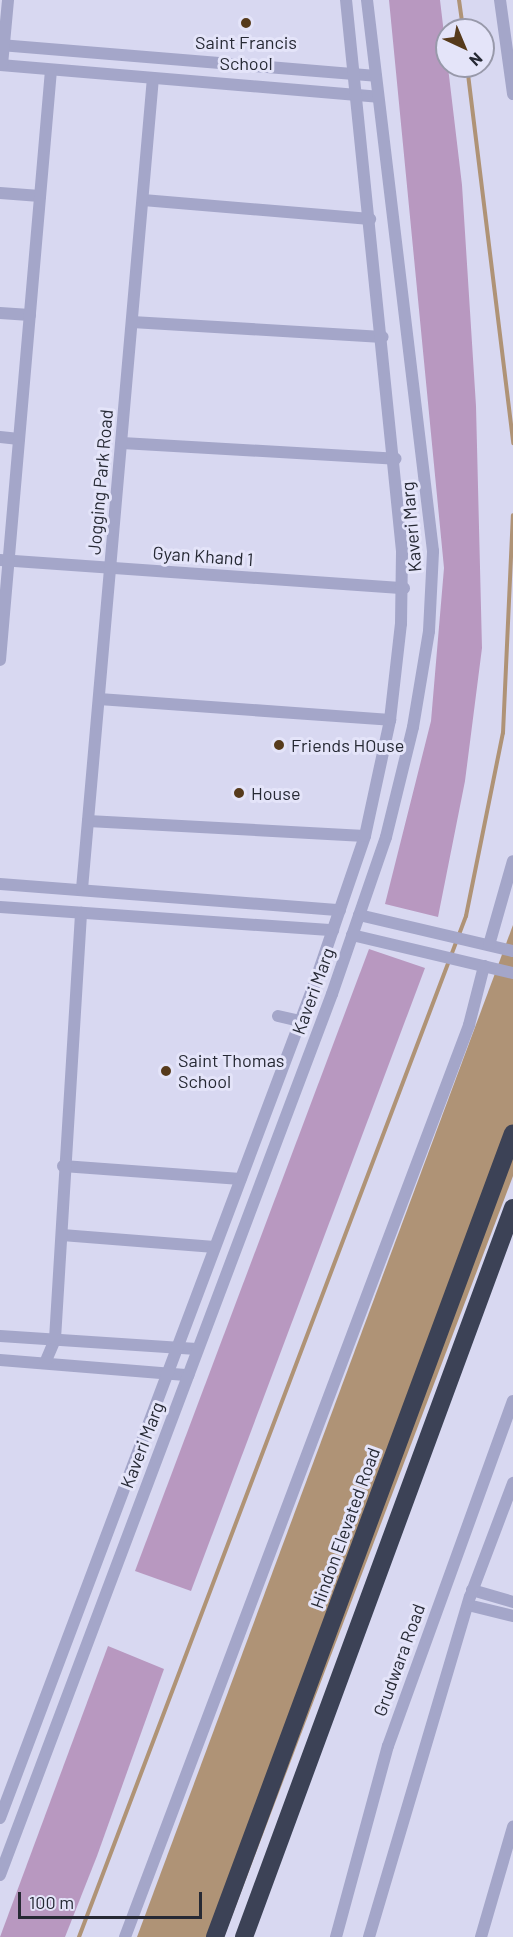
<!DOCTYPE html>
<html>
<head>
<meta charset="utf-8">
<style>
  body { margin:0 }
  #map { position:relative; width:513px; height:1937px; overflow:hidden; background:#d8d8f1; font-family:Barlow,sans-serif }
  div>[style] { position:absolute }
  .green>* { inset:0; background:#b898c0 }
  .water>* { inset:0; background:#af9376 }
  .stream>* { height:4px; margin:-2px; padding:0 2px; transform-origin:2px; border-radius:2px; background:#af9376 }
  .minor>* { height:12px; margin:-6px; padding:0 6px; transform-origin:6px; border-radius:6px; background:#a4a6c9 }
  .highway>* { height:18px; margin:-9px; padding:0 9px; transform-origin:9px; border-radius:9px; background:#3c4256 }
  .dots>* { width:16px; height:16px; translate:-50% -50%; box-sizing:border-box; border:3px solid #e4e4f9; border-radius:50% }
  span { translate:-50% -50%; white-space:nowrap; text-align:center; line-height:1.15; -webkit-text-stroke:6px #e4e4f9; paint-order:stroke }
  .poi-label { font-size:18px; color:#262934 }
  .left { translate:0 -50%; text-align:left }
  .street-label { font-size:18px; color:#262934 }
  .north { position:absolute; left:435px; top:18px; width:60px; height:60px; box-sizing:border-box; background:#e4e4f9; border:2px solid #9899aa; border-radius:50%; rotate:136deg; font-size:16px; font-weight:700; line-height:24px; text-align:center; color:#262934 }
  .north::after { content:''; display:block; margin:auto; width:21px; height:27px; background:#563a1b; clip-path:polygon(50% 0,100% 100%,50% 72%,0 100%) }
  .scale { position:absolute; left:18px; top:1892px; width:184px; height:27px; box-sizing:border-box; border:3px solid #262934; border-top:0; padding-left:8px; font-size:18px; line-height:21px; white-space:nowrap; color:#262934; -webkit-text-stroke:4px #e4e4f9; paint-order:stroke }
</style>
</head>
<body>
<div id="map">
  <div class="green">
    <div style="clip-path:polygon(389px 0,440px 0,462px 185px,476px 406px,482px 648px,465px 781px,438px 917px,385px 904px,431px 721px,444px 568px)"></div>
    <div style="clip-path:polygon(369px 949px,425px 968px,191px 1591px,135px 1571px)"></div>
    <div style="clip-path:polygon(108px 1646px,164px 1669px,97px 1856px,65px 1937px,0 1937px)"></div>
  </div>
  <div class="water">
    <div style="clip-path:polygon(513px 925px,513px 1176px,224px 1937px,137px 1937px)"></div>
  </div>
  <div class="stream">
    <div style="left:459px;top:0;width:30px;rotate:82deg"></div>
    <div style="left:467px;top:66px;width:380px;rotate:83deg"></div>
    <div style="left:79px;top:1937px;width:1092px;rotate:-69.24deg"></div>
    <div style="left:466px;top:916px;width:187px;rotate:-78.6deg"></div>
    <div style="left:503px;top:733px;width:218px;rotate:-87.4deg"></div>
  </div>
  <div class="minor">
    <div style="left:500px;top:0;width:95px;rotate:82.1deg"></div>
    <div style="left:0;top:45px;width:377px;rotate:4.7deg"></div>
    <div style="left:0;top:65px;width:379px;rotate:4.8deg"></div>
    <div style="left:2px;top:65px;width:65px;rotate:-84.7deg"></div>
    <div style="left:0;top:193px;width:40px;rotate:4.3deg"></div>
    <div style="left:143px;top:200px;width:228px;rotate:4.8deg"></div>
    <div style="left:0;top:313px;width:30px;rotate:4deg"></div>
    <div style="left:132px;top:322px;width:251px;rotate:3.4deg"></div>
    <div style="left:0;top:437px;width:19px;rotate:6deg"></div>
    <div style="left:122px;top:443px;width:274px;rotate:3.3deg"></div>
    <div style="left:0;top:560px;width:405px;rotate:4deg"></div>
    <div style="left:0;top:660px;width:592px;rotate:-85.06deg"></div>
    <div style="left:99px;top:699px;width:292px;rotate:4.1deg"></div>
    <div style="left:88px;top:821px;width:277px;rotate:3.1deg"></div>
    <div style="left:0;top:884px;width:341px;rotate:4.4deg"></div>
    <div style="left:82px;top:889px;width:814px;rotate:-85deg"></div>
    <div style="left:0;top:907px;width:334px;rotate:4deg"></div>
    <div style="left:359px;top:915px;width:158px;rotate:13.2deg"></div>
    <div style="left:352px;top:935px;width:165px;rotate:13.3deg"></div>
    <div style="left:489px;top:945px;width:87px;rotate:-74.1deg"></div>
    <div style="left:278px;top:1016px;width:23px;rotate:13deg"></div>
    <div style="left:63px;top:1166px;width:178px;rotate:4.2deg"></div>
    <div style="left:62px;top:1235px;width:153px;rotate:4.5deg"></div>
    <div style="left:0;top:1336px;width:197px;rotate:3.8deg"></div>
    <div style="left:0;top:1360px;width:189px;rotate:4.6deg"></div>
    <div style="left:45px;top:1363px;width:26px;rotate:-67deg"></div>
    <div style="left:55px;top:1339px;width:427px;rotate:-86.5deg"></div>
    <div style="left:472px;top:1590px;width:43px;rotate:16.3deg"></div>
    <div style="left:468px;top:1605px;width:46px;rotate:13.7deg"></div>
    <div style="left:0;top:1818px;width:890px;rotate:-69.35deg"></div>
    <div style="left:314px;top:985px;width:157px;rotate:-71.1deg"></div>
    <div style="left:365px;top:836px;width:119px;rotate:-77.8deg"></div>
    <div style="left:390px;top:720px;width:97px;rotate:-83.5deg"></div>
    <div style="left:401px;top:624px;width:73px;rotate:-89.2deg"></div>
    <div style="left:402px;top:551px;width:554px;rotate:-95.8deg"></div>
    <div style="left:0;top:1875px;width:941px;rotate:-69.35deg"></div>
    <div style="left:332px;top:994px;width:166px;rotate:-71deg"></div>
    <div style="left:386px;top:837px;width:113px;rotate:-76.2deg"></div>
    <div style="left:413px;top:727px;width:97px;rotate:-80.5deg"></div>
    <div style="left:429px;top:631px;width:80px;rotate:-87.1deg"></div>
    <div style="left:433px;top:551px;width:555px;rotate:-96.83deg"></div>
    <div style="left:125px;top:1937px;width:975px;rotate:-69.33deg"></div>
    <div style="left:469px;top:1025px;width:61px;rotate:-75.7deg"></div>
    <div style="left:336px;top:1937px;width:198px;rotate:-74.8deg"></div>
    <div style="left:388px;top:1746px;width:367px;rotate:-70.1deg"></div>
    <div style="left:369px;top:1937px;width:355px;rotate:-73.5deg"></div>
    <div style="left:470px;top:1597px;width:122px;rotate:-69.3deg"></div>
    <div style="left:481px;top:1937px;width:115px;rotate:-73.8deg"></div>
  </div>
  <div class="highway">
    <div style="left:215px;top:1937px;width:857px;rotate:-69.66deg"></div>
    <div style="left:244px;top:1937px;width:777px;rotate:-69.75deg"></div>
  </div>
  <div class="dots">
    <div style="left:246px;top:23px;background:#563a1b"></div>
    <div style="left:279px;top:745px;background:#563a1b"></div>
    <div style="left:239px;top:793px;background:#563a1b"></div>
    <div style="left:166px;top:1071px;background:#563a1b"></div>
  </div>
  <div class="poi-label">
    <span style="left:246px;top:53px">Saint Francis<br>School</span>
    <span class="left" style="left:291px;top:745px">Friends HOuse</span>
    <span class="left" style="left:251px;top:793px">House</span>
    <span class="left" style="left:178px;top:1071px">Saint Thomas<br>School</span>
  </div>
  <div class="street-label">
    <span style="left:100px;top:482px;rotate:-85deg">Jogging Park Road</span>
    <span style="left:411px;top:527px;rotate:-95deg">Kaveri Marg</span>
    <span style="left:203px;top:556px;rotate:4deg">Gyan Khand 1</span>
    <span style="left:313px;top:991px;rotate:-70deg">Kaveri Marg</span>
    <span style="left:142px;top:1445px;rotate:-69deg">Kaveri Marg</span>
    <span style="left:345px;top:1528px;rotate:-70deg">Hindon Elevated Road</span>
    <span style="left:399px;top:1660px;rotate:-70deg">Grudwara Road</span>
  </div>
  <div class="north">N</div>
  <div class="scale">100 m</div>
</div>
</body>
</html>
